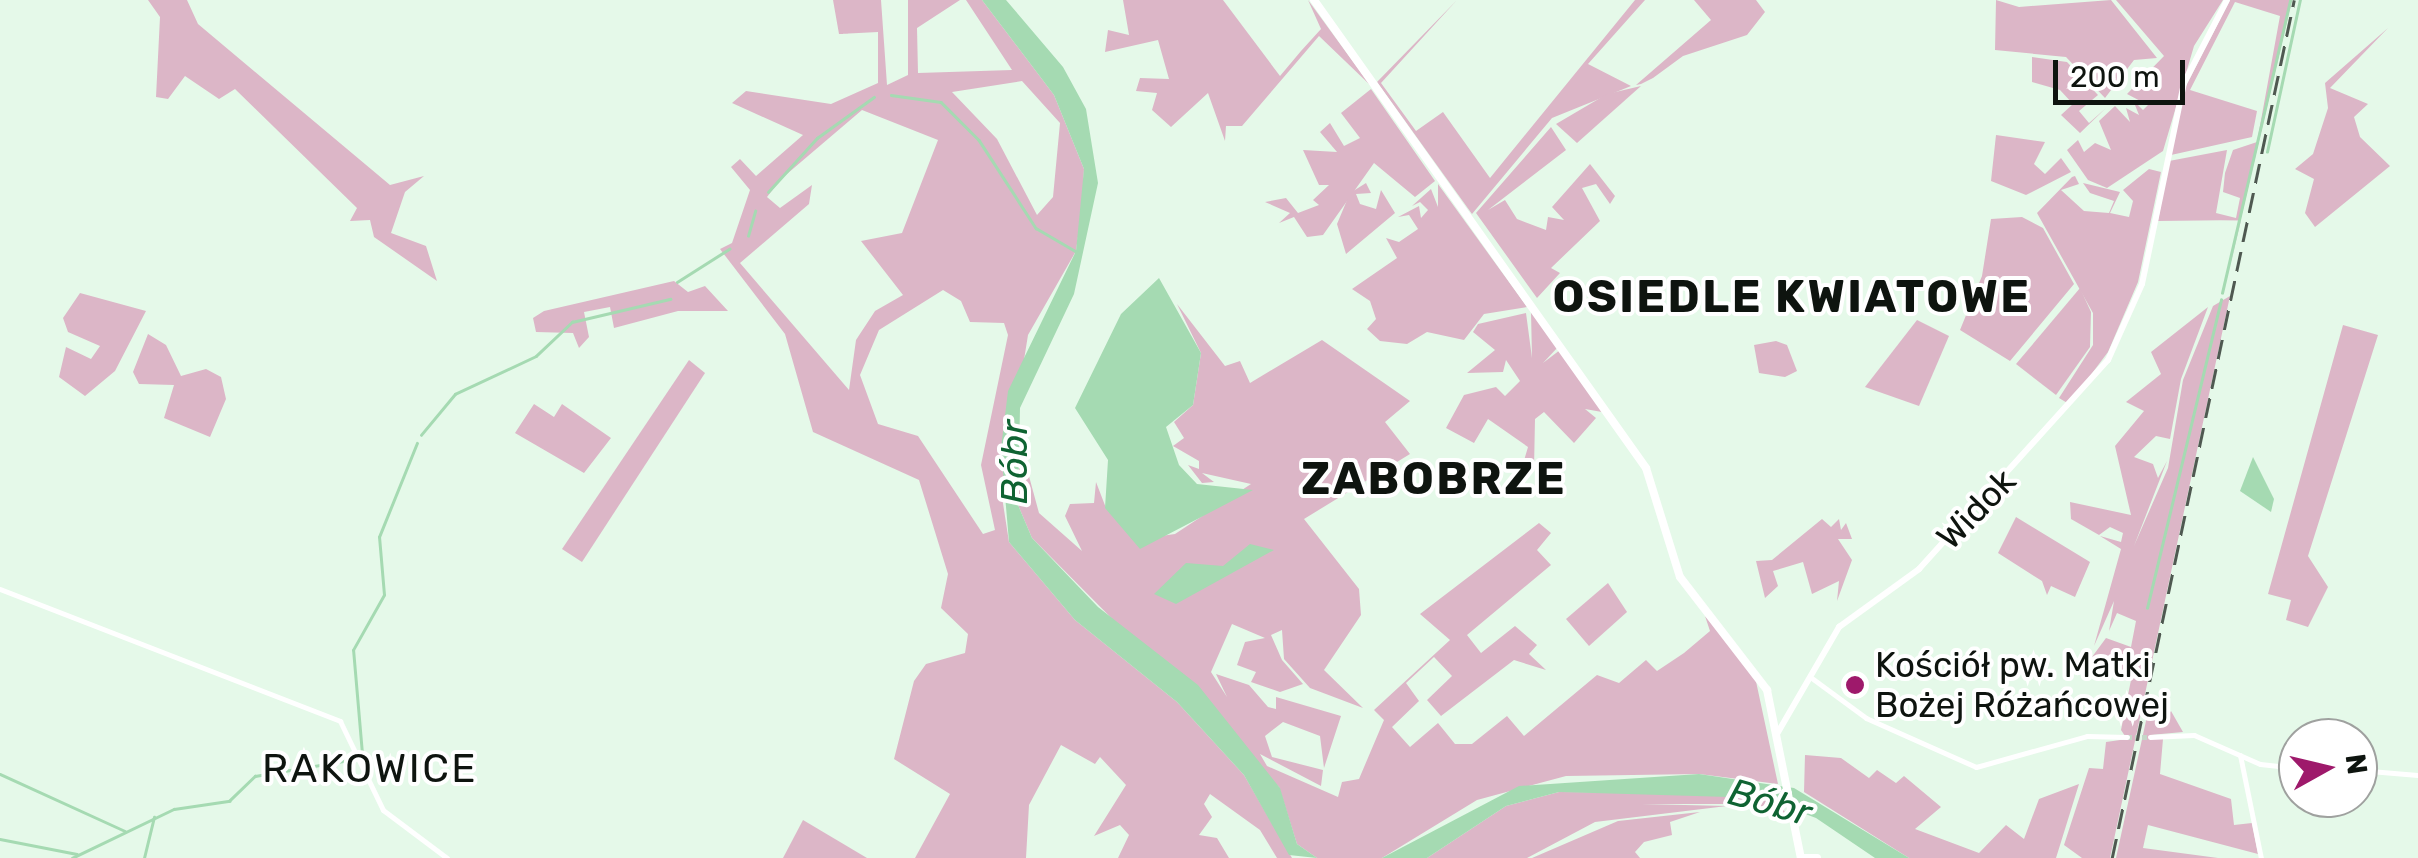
<!DOCTYPE html>
<html>
<head>
<meta charset="utf-8">
<style>
  body { margin:0 }
  #map { position:relative; width:2418px; height:858px; overflow:hidden; background:#e5f9e9; font-family:Rubik,sans-serif }
  div>[style] { position:absolute }
  .green>* { inset:0; background:#dcb6c7 }
  .water>* { inset:0; background:#a5dab2 }
  .stream>* { height:2.5px; margin:-1.25px; padding:0 1.25px; transform-origin:1.25px; border-radius:1.25px; background:#a5dab2 }
  .tertiary-tunnel>* { height:5px; margin-top:-2.5px; transform-origin:0; background:repeating-linear-gradient(90deg,#c5d7c8 0 5px,transparent 0 7.5px) }
  .tertiary>* { height:5px; margin:-2.5px; padding:0 2.5px; transform-origin:2.5px; border-radius:2.5px; background:#fff }
  .secondary>* { height:6px; margin:-3px; padding:0 3px; transform-origin:3px; border-radius:3px; background:#fff }
  .primary>* { height:8px; margin:-4px; padding:0 4px; transform-origin:4px; border-radius:4px; background:#fff }
  .rail>* { height:2.5px; margin-top:-1.25px; transform-origin:0; background:repeating-linear-gradient(90deg,#4f5951 0 20px,transparent 0 30px) }
  .dots>* { width:28px; height:28px; translate:-50% -50%; box-sizing:border-box; border:5px solid #fff; border-radius:50% }
  span { translate:-50% -50%; white-space:nowrap; text-align:center; line-height:1.15; -webkit-text-stroke:8px #fff; paint-order:stroke }
  .street-label { font-size:35px; color:#0e140f }
  .poi-label { font-size:35px; color:#0e140f }
  .left { translate:0 -50%; text-align:left }
  .water-label { font-size:38px; color:#0f6332; font-style:italic }
  .quarter-label { font-size:40px; color:#0e140f; letter-spacing:2.5px }
  .district-label { font-size:45px; color:#0e140f; font-weight:700; letter-spacing:2.5px }
  .north { position:absolute; left:2278px; top:718px; width:100px; height:100px; box-sizing:border-box; background:#fff; border:2px solid #9fa19f; border-radius:50%; rotate:82deg; font-size:28px; font-weight:700; line-height:40px; text-align:center; color:#0e140f }
  .north::after { content:''; display:block; margin:auto; width:35px; height:45px; background:#9e196b; clip-path:polygon(50% 0,100% 100%,50% 72%,0 100%) }
  .scale { position:absolute; left:2053px; top:60px; width:132px; height:45px; box-sizing:border-box; border:5px solid #0e140f; border-top:0; padding-left:12px; font-size:30px; line-height:35px; white-space:nowrap; color:#0e140f; -webkit-text-stroke:8px #fff; paint-order:stroke }
</style>
</head>
<body>
<div id="map">
  <div class="green">
    <div style="clip-path:polygon(148px 0,187px 0,198px 24px,390px 185px,424px 176px,405px 192px,391px 233px,426px 246px,437px 281px,374px 237px,370px 220px,350px 221px,357px 208px,235px 89px,219px 99px,185px 76px,168px 99px,156px 97px,160px 17px)"></div>
    <div style="clip-path:polygon(evenodd,833px 0,881px 0,887px 85px,908px 75px,908px 0,960px 0,917px 28px,918px 73px,1012px 70px,966px 0,982px 0,1054px 95px,1084px 169px,1082px 207px,1076px 251px,1028px 335px,1002px 497px,1009px 542px,1075px 620px,1177px 702px,1244px 775px,1292px 858px,1277px 858px,1260px 830px,1210px 794px,1204px 804px,1212px 817px,1199px 835px,1217px 838px,1229px 858px,1118px 858px,1129px 835px,1120px 825px,1094px 836px,1126px 785px,1100px 757px,1095px 764px,1061px 745px,1029px 805px,1026px 858px,915px 858px,950px 794px,894px 759px,914px 681px,926px 664px,965px 653px,968px 634px,941px 608px,948px 574px,919px 480px,813px 432px,785px 334px,720px 249px,732px 243px,750px 190px,731px 167px,740px 159px,756px 176px,803px 135px,732px 103px,746px 91px,831px 104px,878px 83px,878px 32px,839px 34px,833px 0,1022px 81px,1060px 123px,1053px 197px,1037px 215px,997px 139px,952px 92px,1022px 81px,833px 0,862px 110px,938px 140px,902px 233px,861px 241px,903px 295px,875px 311px,856px 340px,849px 390px,740px 263px,809px 204px,812px 185px,780px 208px,767px 197px,781px 179px,862px 110px,833px 0,943px 290px,961px 301px,970px 322px,1004px 323px,1008px 335px,981px 465px,995px 530px,983px 534px,918px 436px,878px 424px,860px 375px,879px 330px,943px 290px)"></div>
    <div style="clip-path:polygon(1123px 0,1223px 0,1280px 76px,1301px 51px,1321px 29px,1308px 0,1370px 85px,1319px 36px,1242px 126px,1226px 126px,1225px 141px,1208px 93px,1171px 127px,1152px 110px,1157px 93px,1136px 91px,1140px 78px,1169px 79px,1158px 40px,1105px 52px,1108px 30px,1129px 35px)"></div>
    <div style="clip-path:polygon(1457px 0,1381px 83px,1416px 131px,1443px 112px,1490px 178px,1635px 0,1645px 0,1588px 64px,1631px 86px,1552px 118px,1472px 214px,1377px 82px)"></div>
    <div style="clip-path:polygon(1694px 0,1756px 0,1765px 12px,1747px 35px,1683px 56px,1653px 78px,1641px 84px,1636px 85px,1711px 20px)"></div>
    <div style="clip-path:polygon(1996px 0,2019px 7px,2111px 0,2157px 58px,2134px 60px,2105px 98px,2066px 57px,1995px 50px)"></div>
    <div style="clip-path:polygon(2116px 0,2223px 0,2194px 46px,2163px 151px,2107px 188px,2088px 180px,2067px 150px,2078px 140px,2084px 152px,2095px 143px,2111px 150px,2099px 121px,2115px 106px,2130px 122px,2126px 108px,2139px 115px,2133px 100px,2143px 110px,2148px 105px,2127px 94px,2164px 56px)"></div>
    <div style="clip-path:polygon(2230px 0,2292px 0,2223px 295px,2241px 220px,2158px 221px,2169px 161px,2227px 150px,2216px 213px,2236px 218px,2240px 198px,2223px 192px,2225px 173px,2233px 150px,2257px 142px,2280px 16px,2235px 2px,2190px 90px,2257px 111px,2252px 137px,2171px 155px,2185px 88px)"></div>
    <div style="clip-path:polygon(2388px 28px,2330px 88px,2368px 104px,2354px 117px,2360px 137px,2390px 166px,2315px 227px,2305px 213px,2314px 179px,2295px 169px,2313px 154px,2328px 108px,2325px 83px)"></div>
    <div style="clip-path:polygon(2032px 57px,2067px 62px,2098px 95px,2079px 111px,2089px 123px,2106px 108px,2080px 133px,2061px 115px,2073px 104px,2060px 90px,2032px 82px)"></div>
    <div style="clip-path:polygon(1641px 86px,1577px 143px,1556px 124px,1607px 94px)"></div>
    <div style="clip-path:polygon(1371px 89px,1435px 181px,1415px 197px,1374px 163px,1323px 235px,1307px 237px,1294px 217px,1279px 223px,1290px 213px,1265px 202px,1286px 198px,1298px 213px,1319px 205px,1313px 200px,1329px 185px,1319px 185px,1303px 150px,1337px 152px,1320px 132px,1330px 123px,1344px 146px,1360px 138px,1341px 113px)"></div>
    <div style="clip-path:polygon(1551px 127px,1566px 150px,1488px 210px,1505px 200px,1517px 219px,1546px 230px,1548px 217px,1564px 220px,1552px 207px,1590px 164px,1615px 196px,1610px 204px,1596px 184px,1582px 188px,1600px 221px,1551px 268px,1560px 273px,1537px 298px,1476px 213px)"></div>
    <div style="clip-path:polygon(1996px 135px,2045px 142px,2034px 164px,2045px 174px,2061px 158px,2071px 172px,2026px 195px,1991px 181px)"></div>
    <div style="clip-path:polygon(2149px 169px,2161px 172px,2138px 282px,2108px 352px,2069px 404px,2059px 398px,2093px 345px,2093px 313px,2037px 213px,2072px 177px,2075px 176px,2079px 184px,2061px 190px,2084px 211px,2109px 213px,2114px 201px,2090px 193px,2083px 183px,2120px 192px,2110px 213px,2129px 217px,2133px 201px,2123px 190px)"></div>
    <div style="clip-path:polygon(1366px 183px,1371px 193px,1356px 194px,1360px 204px,1376px 209px,1381px 190px,1395px 213px,1346px 254px,1337px 224px,1350px 193px)"></div>
    <div style="clip-path:polygon(1438px 184px,1527px 307px,1484px 314px,1464px 340px,1427px 332px,1407px 344px,1380px 341px,1367px 329px,1376px 319px,1370px 301px,1352px 289px,1397px 258px,1386px 238px,1399px 242px,1418px 229px,1409px 215px,1398px 217px,1419px 206px,1421px 218px,1428px 210px,1420px 202px,1412px 206px,1431px 189px,1438px 207px)"></div>
    <div style="clip-path:polygon(2022px 217px,2043px 228px,2074px 284px,2010px 361px,1960px 330px,1982px 276px,1991px 219px)"></div>
    <div style="clip-path:polygon(674px 281px,688px 292px,705px 286px,728px 311px,678px 311px,614px 328px,610px 307px,584px 312px,589px 337px,579px 348px,573px 333px,536px 332px,533px 318px,544px 311px)"></div>
    <div style="clip-path:polygon(2080px 288px,2091px 312px,2090px 347px,2056px 395px,2016px 364px)"></div>
    <div style="clip-path:polygon(80px 293px,146px 311px,115px 371px,85px 396px,59px 377px,66px 347px,91px 359px,100px 346px,68px 332px,63px 318px)"></div>
    <div style="clip-path:polygon(2230px 296px,2110px 858px,2082px 858px,2064px 845px,2089px 768px,2103px 769px,2106px 742px,2127px 739px,2121px 730px,2136px 655px,2121px 671px,2114px 658px,2099px 671px,2092px 657px,2106px 638px,2131px 647px,2136px 621px,2117px 613px,2109px 631px,2114px 601px,2094px 646px,2121px 549px,2100px 536px,2121px 542px,2123px 533px,2110px 527px,2099px 535px,2071px 519px,2070px 502px,2131px 515px,2115px 446px,2144px 411px,2126px 402px,2161px 374px,2151px 352px,2208px 307px,2181px 379px,2170px 439px,2156px 436px,2134px 457px,2153px 464px,2158px 478px,2167px 461px,2134px 546px,2168px 468px,2183px 380px,2213px 306px)"></div>
    <div style="clip-path:polygon(1177px 304px,1225px 366px,1240px 361px,1250px 383px,1322px 340px,1410px 401px,1385px 422px,1410px 454px,1304px 519px,1359px 589px,1361px 615px,1324px 670px,1363px 708px,1310px 688px,1284px 659px,1282px 630px,1271px 635px,1282px 660px,1303px 684px,1280px 692px,1251px 682px,1256px 672px,1237px 665px,1245px 642px,1265px 638px,1232px 624px,1211px 672px,1227px 697px,1216px 674px,1249px 685px,1268px 707px,1276px 709px,1276px 697px,1341px 716px,1324px 768px,1320px 736px,1283px 722px,1265px 736px,1272px 757px,1323px 770px,1321px 786px,1260px 754px,1267px 766px,1338px 797px,1342px 782px,1359px 779px,1384px 720px,1374px 710px,1450px 640px,1420px 614px,1539px 523px,1551px 533px,1537px 550px,1551px 565px,1467px 635px,1481px 653px,1515px 626px,1537px 645px,1529px 654px,1546px 670px,1514px 660px,1441px 716px,1427px 700px,1452px 676px,1434px 657px,1406px 683px,1419px 701px,1392px 727px,1410px 747px,1438px 723px,1455px 744px,1472px 744px,1507px 716px,1524px 736px,1597px 675px,1619px 683px,1646px 660px,1657px 671px,1684px 653px,1710px 631px,1705px 616px,1754px 672px,1778px 784px,1699px 774px,1566px 776px,1477px 800px,1382px 858px,1317px 858px,1297px 844px,1279px 787px,1032px 538px,1018px 505px,1020px 443px,1039px 513px,1082px 551px,1065px 516px,1070px 504px,1094px 503px,1096px 482px,1106px 508px,1140px 539px,1175px 534px,1251px 484px,1202px 473px,1214px 482px,1202px 483px,1188px 465px,1199px 469px,1199px 461px,1173px 446px,1184px 438px,1174px 422px,1193px 405px,1201px 353px)"></div>
    <div style="clip-path:polygon(1531px 312px,1558px 347px,1543px 363px,1560px 350px,1602px 412px,1585px 409px,1596px 418px,1574px 443px,1544px 412px,1535px 419px,1534px 469px,1523px 464px,1528px 447px,1488px 419px,1474px 443px,1446px 428px,1464px 395px,1496px 387px,1505px 396px,1520px 381px,1506px 360px,1503px 372px,1467px 373px,1495px 350px,1473px 332px,1478px 324px,1526px 313px,1532px 358px)"></div>
    <div style="clip-path:polygon(1917px 320px,1949px 336px,1919px 406px,1865px 387px)"></div>
    <div style="clip-path:polygon(2343px 325px,2378px 335px,2308px 556px,2328px 587px,2308px 627px,2286px 620px,2291px 600px,2268px 594px)"></div>
    <div style="clip-path:polygon(148px 334px,166px 345px,181px 376px,206px 369px,221px 377px,226px 399px,210px 437px,164px 418px,174px 385px,139px 384px,133px 372px)"></div>
    <div style="clip-path:polygon(1776px 341px,1787px 345px,1797px 371px,1785px 377px,1759px 373px,1754px 345px)"></div>
    <div style="clip-path:polygon(689px 360px,705px 373px,582px 562px,562px 549px)"></div>
    <div style="clip-path:polygon(534px 404px,554px 417px,562px 404px,611px 438px,584px 473px,515px 433px)"></div>
    <div style="clip-path:polygon(2016px 517px,2090px 562px,2075px 597px,2051px 586px,2047px 595px,2042px 581px,1998px 553px)"></div>
    <div style="clip-path:polygon(1822px 519px,1831px 527px,1839px 519px,1841px 530px,1846px 523px,1852px 539px,1838px 539px,1852px 560px,1837px 601px,1839px 581px,1812px 594px,1803px 562px,1773px 571px,1778px 586px,1765px 598px,1756px 561px,1772px 560px)"></div>
    <div style="clip-path:polygon(1608px 583px,1627px 612px,1589px 646px,1566px 619px)"></div>
    <div style="clip-path:polygon(2151px 698px,2168px 703px,2161px 725px,2171px 711px,2183px 732px,2150px 735px,2163px 739px,2160px 774px,2231px 799px,2234px 825px,2252px 823px,2258px 854px,2148px 825px,2143px 848px,2218px 858px,2116px 858px)"></div>
    <div style="clip-path:polygon(1805px 755px,1841px 758px,1869px 778px,1877px 770px,1896px 783px,1904px 776px,1941px 807px,1915px 829px,1979px 853px,2006px 825px,2024px 839px,2039px 799px,2079px 784px,2056px 858px,1909px 858px,1804px 792px)"></div>
    <div style="clip-path:polygon(1559px 792px,1730px 793px,1782px 804px,1788px 822px,1749px 804px,1642px 804px,1727px 806px,1595px 822px,1527px 858px,1427px 858px,1506px 806px)"></div>
    <div style="clip-path:polygon(1700px 812px,1670px 822px,1672px 835px,1644px 842px,1635px 852px,1640px 858px,1532px 858px,1618px 821px)"></div>
    <div style="clip-path:polygon(803px 820px,867px 858px,783px 858px)"></div>
  </div>
  <div class="water">
    <div style="clip-path:polygon(982px 0,1006px 0,1063px 67px,1086px 109px,1098px 183px,1074px 294px,1020px 408px,1018px 505px,1032px 538px,1098px 607px,1198px 685px,1280px 788px,1297px 844px,1317px 858px,1289px 855px,1244px 775px,1177px 702px,1075px 620px,1009px 542px,1001px 448px,1008px 391px,1076px 251px,1084px 169px,1054px 95px)"></div>
    <div style="clip-path:polygon(1159px 278px,1201px 353px,1193px 405px,1166px 427px,1179px 465px,1197px 484px,1253px 490px,1140px 549px,1105px 508px,1108px 460px,1075px 408px,1121px 314px)"></div>
    <div style="clip-path:polygon(2253px 457px,2274px 499px,2271px 512px,2240px 491px)"></div>
    <div style="clip-path:polygon(1250px 544px,1274px 550px,1176px 604px,1154px 594px,1186px 563px,1223px 566px)"></div>
    <div style="clip-path:polygon(1699px 774px,1794px 788px,1909px 858px,1875px 858px,1816px 818px,1763px 798px,1559px 792px,1506px 806px,1427px 858px,1382px 858px,1519px 786px)"></div>
  </div>
  <div class="stream">
    <div style="left:891px;top:95px;width:50px;rotate:8deg"></div>
    <div style="left:941px;top:102px;width:54px;rotate:45deg"></div>
    <div style="left:979px;top:140px;width:105px;rotate:57.1deg"></div>
    <div style="left:1036px;top:228px;width:48px;rotate:30.3deg"></div>
    <div style="left:2267px;top:152px;width:156px;rotate:-77.8deg"></div>
    <div style="left:768px;top:192px;width:73px;rotate:-47.8deg"></div>
    <div style="left:817px;top:138px;width:70px;rotate:-35.7deg"></div>
    <div style="left:748px;top:236px;width:26px;rotate:-74deg"></div>
    <div style="left:677px;top:282px;width:62px;rotate:-32.4deg"></div>
    <div style="left:2222px;top:293px;width:301px;rotate:-76.9deg"></div>
    <div style="left:421px;top:435px;width:53px;rotate:-50.3deg"></div>
    <div style="left:455px;top:394px;width:89px;rotate:-25.1deg"></div>
    <div style="left:536px;top:356px;width:50px;rotate:-43.4deg"></div>
    <div style="left:572px;top:322px;width:101px;rotate:-13.2deg"></div>
    <div style="left:2147px;top:608px;width:317px;rotate:-76.5deg"></div>
    <div style="left:362px;top:754px;width:104px;rotate:-94.9deg"></div>
    <div style="left:353px;top:650px;width:63px;rotate:-60.6deg"></div>
    <div style="left:384px;top:595px;width:58px;rotate:-94.9deg"></div>
    <div style="left:379px;top:537px;width:101px;rotate:-68deg"></div>
    <div style="left:0;top:774px;width:137px;rotate:24.5deg"></div>
    <div style="left:0;top:839px;width:78px;rotate:11deg"></div>
    <div style="left:72px;top:858px;width:113px;rotate:-25.7deg"></div>
    <div style="left:174px;top:809px;width:56px;rotate:-8.3deg"></div>
    <div style="left:229px;top:801px;width:36px;rotate:-44deg"></div>
    <div style="left:255px;top:776px;width:102px;rotate:-9.6deg"></div>
    <div style="left:144px;top:858px;width:42px;rotate:-76.3deg"></div>
  </div>
  <div class="tertiary-tunnel">
    <div style="left:2127px;top:737px;width:23px"></div>
  </div>
  <div class="tertiary">
    <div style="left:0;top:589px;width:365px;rotate:21.2deg"></div>
    <div style="left:340px;top:721px;width:99px;rotate:64.2deg"></div>
    <div style="left:383px;top:810px;width:80px;rotate:36.9deg"></div>
    <div style="left:1813px;top:679px;width:66px;rotate:36.3deg"></div>
    <div style="left:1866px;top:718px;width:120px;rotate:24deg"></div>
    <div style="left:1976px;top:767px;width:115px;rotate:-15.6deg"></div>
    <div style="left:2087px;top:736px;width:40px;rotate:1.4deg"></div>
    <div style="left:2150px;top:737px;width:44px;rotate:-2.6deg"></div>
    <div style="left:2194px;top:735px;width:72px;rotate:23.7deg"></div>
    <div style="left:2260px;top:764px;width:38px;rotate:6deg"></div>
    <div style="left:2240px;top:755px;width:105px;rotate:78.5deg"></div>
    <div style="left:2358px;top:770px;width:60px;rotate:4.8deg"></div>
  </div>
  <div class="secondary">
    <div style="left:1777px;top:734px;width:124px;rotate:-59.9deg"></div>
    <div style="left:1839px;top:627px;width:99px;rotate:-35.9deg"></div>
    <div style="left:1919px;top:569px;width:282px;rotate:-47.9deg"></div>
    <div style="left:2108px;top:360px;width:83px;rotate:-65.9deg"></div>
    <div style="left:2142px;top:284px;width:205px;rotate:-78.2deg"></div>
    <div style="left:2184px;top:83px;width:93px;rotate:-62.6deg"></div>
  </div>
  <div class="primary">
    <div style="left:1314px;top:0;width:574px;rotate:54.65deg"></div>
    <div style="left:1646px;top:468px;width:114px;rotate:72.7deg"></div>
    <div style="left:1680px;top:577px;width:143px;rotate:52.4deg"></div>
    <div style="left:1767px;top:690px;width:171px;rotate:78.6deg"></div>
    <div style="left:1804px;top:858px;width:13px"></div>
  </div>
  <div class="rail">
    <div style="left:2112px;top:858px;width:877px;rotate:-78.02deg"></div>
  </div>
  <div class="dots">
    <div style="left:1855px;top:685px;background:#9e196b"></div>
  </div>
  <div class="street-label">
    <span style="left:1976px;top:509px;rotate:-46deg">Widok</span>
  </div>
  <div class="poi-label">
    <span class="left" style="left:1875px;top:685px">Kościół pw. Matki<br>Bożej Różańcowej</span>
  </div>
  <div class="water-label">
    <span style="left:1015px;top:462px;rotate:-90deg">Bóbr</span>
    <span style="left:1770px;top:803px;rotate:16deg">Bóbr</span>
  </div>
  <div class="quarter-label">
    <span style="left:370px;top:769px">RAKOWICE</span>
  </div>
  <div class="district-label">
    <span style="left:1792px;top:297px">OSIEDLE KWIATOWE</span>
    <span style="left:1434px;top:479px">ZABOBRZE</span>
  </div>
  <div class="north">N</div>
  <div class="scale">200 m</div>
</div>
</body>
</html>
